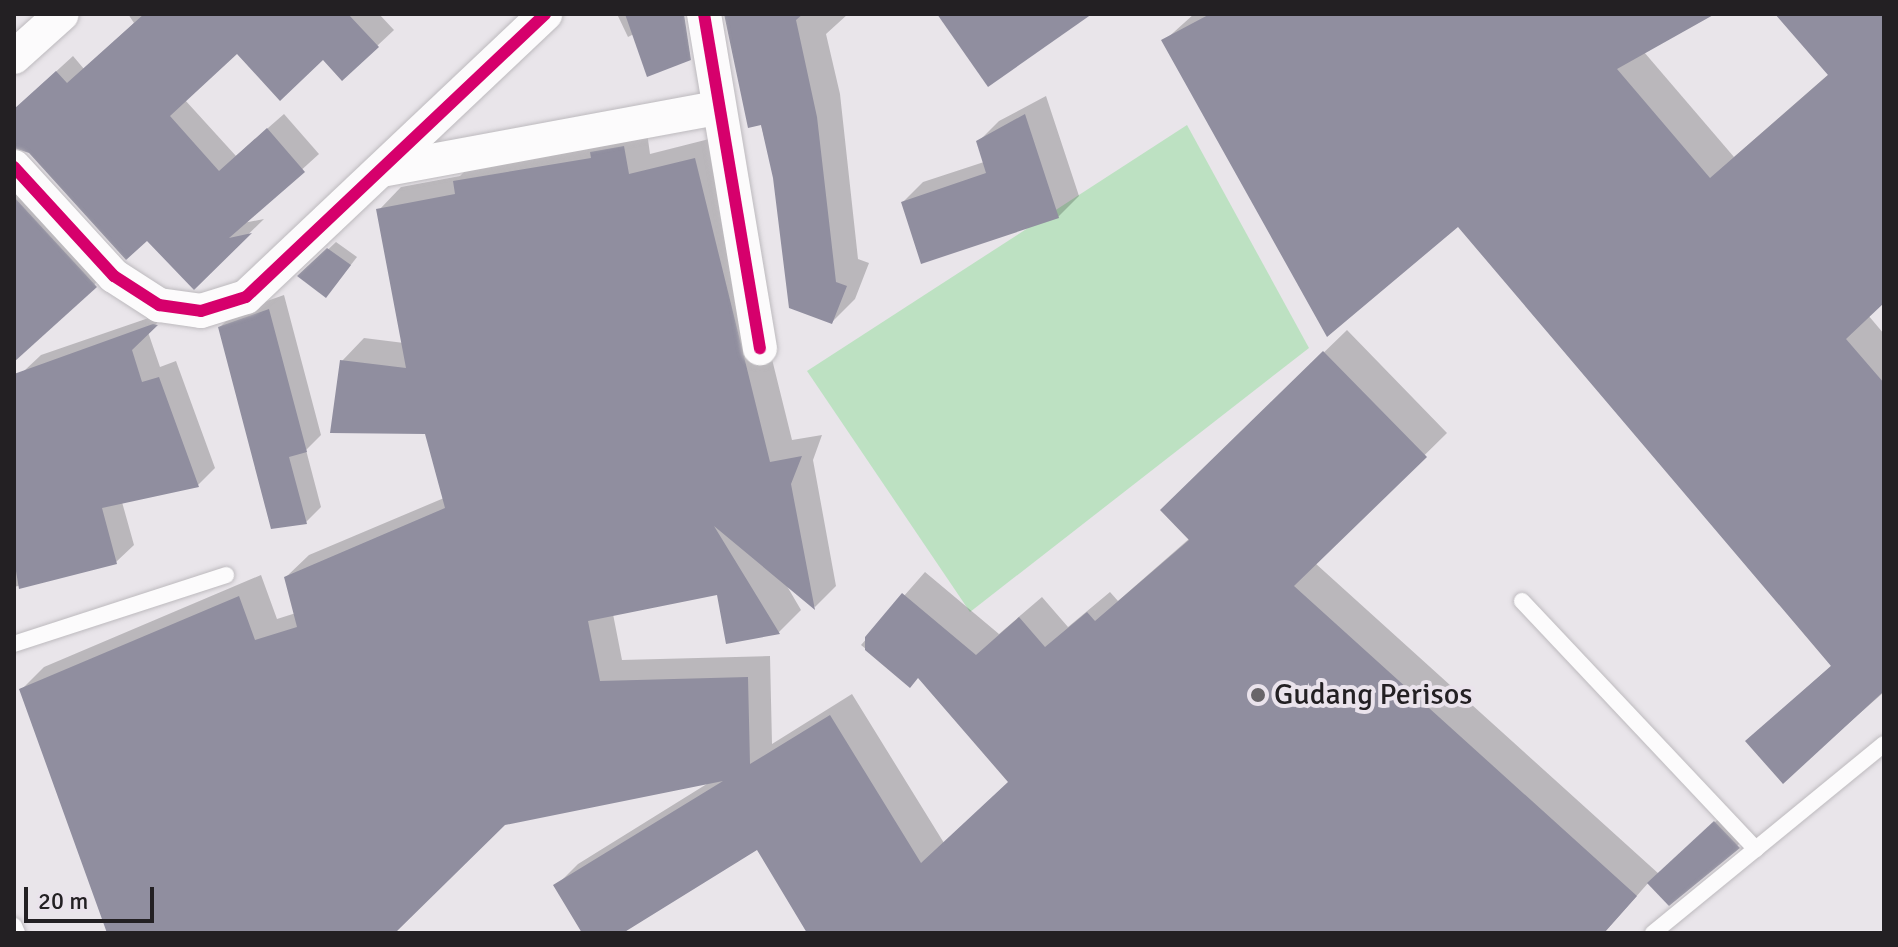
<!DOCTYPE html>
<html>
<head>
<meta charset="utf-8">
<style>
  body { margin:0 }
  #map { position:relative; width:1898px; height:947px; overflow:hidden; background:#e9e5ea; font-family:Signika,sans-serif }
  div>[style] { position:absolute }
  .green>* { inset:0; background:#bde1c2 }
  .shadow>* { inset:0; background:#0003 }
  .building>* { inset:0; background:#908e9f }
  .roads { filter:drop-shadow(0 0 2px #bdbabe) drop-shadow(0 0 2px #bdbabe) }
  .lane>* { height:16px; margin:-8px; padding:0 8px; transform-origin:8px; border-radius:8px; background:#fcfbfc }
  .street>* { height:34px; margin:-17px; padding:0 17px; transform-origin:17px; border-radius:17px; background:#fcfbfc }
  .cycleway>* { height:12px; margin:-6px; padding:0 6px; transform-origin:6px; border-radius:6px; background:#d6006c }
  .dots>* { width:22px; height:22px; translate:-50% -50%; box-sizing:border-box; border:4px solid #eae3ec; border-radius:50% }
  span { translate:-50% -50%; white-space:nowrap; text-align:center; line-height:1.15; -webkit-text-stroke:8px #eae3ec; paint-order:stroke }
  .poi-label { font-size:30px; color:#232023 }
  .left { translate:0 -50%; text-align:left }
  .frame { position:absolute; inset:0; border:16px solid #232023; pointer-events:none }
  .scale { position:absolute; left:24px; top:887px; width:130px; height:36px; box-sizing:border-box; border:4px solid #232023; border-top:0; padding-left:10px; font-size:24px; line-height:28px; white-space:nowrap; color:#232023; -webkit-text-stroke:6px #eae3ec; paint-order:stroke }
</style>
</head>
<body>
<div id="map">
  <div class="green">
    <div style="clip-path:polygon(1187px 125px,1309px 348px,970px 612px,807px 371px)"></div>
  </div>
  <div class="shadow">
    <div style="clip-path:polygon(128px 14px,379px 14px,394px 30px,343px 78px,323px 58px,237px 51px,185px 100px,236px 156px,284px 114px,319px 154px,243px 223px,264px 219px,194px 287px,147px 238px,14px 133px,14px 110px,73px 56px,84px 69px,134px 23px)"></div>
    <div style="clip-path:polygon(617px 14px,672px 14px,628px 37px)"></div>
    <div style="clip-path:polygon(732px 14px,848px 14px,826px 34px,840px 94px,858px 259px,869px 263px,855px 299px,832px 322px,775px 178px)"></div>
    <div style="clip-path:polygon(1194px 14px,1711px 14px,1644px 52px,1734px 157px,1829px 74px,1778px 14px,1884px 14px,1884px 301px,1868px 315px,1884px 334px,1884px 692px,1783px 781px,1748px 741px,1833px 664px,1458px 224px,1164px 41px)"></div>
    <div style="clip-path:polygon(1046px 96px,1079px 196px,1058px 217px,903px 202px,923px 182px,984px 162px,978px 142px,999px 121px)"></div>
    <div style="clip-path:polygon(646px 125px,650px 154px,717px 137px,792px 440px,822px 435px,813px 460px,836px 586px,815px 607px,784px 581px,801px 610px,779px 632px,727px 642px,718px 592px,613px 614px,622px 660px,770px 656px,772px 744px,852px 694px,944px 843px,1010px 781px,919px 676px,910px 685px,861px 645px,925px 572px,999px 634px,1042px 597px,1068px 627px,1110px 592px,1118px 601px,1190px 538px,1184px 488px,1347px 330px,1447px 433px,1315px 563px,1659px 874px,1728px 810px,1751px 834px,1669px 903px,1649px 882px,1604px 933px,810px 933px,757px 848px,619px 933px,585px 933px,556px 886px,578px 864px,710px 782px,504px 824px,392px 933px,109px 933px,22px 689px,44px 667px,261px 575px,277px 619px,296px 613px,286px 577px,309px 555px,444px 498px,427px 432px,342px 361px,364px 338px,404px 343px,379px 210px,401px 187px,460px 176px,477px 159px)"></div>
    <div style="clip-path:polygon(14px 175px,115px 265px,14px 360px)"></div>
    <div style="clip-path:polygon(336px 242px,357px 257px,333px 288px,300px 276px)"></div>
    <div style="clip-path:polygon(284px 295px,321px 435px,306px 450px,321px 507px,306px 522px,220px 327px,235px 312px)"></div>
    <div style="clip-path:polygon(169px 311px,148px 332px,160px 367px,176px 361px,215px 468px,198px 485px,122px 502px,134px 545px,116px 562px,14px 587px,14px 398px,24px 371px,41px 355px)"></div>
  </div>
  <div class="building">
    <div style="clip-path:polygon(144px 14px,348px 14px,379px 47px,342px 81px,323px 60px,280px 101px,237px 54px,170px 116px,219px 171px,267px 128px,305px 172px,229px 238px,252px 233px,194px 290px,147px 241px,126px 260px,29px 153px,14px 148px,14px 109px,56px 71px,67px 83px)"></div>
    <div style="clip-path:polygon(625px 14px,684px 14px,691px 60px,647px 77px)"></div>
    <div style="clip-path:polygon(724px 14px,803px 14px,796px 20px,817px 117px,836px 282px,847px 286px,832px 324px,789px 308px,773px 178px,761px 125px,748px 128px)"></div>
    <div style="clip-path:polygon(937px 14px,1092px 14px,988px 87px)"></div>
    <div style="clip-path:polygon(1210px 14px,1715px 14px,1617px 69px,1710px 178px,1828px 75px,1775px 14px,1884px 14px,1884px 303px,1846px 339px,1884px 383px,1884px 691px,1783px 784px,1745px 741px,1831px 666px,1458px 227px,1327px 337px,1161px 40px)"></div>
    <div style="clip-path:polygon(1025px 114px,1059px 218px,921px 264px,901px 202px,986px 173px,976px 141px)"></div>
    <div style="clip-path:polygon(624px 146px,629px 174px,695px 158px,770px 462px,802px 456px,791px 484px,815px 610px,714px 526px,780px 634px,726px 644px,717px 595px,588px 621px,600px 681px,748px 677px,750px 764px,830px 715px,921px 863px,1008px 782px,918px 678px,910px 688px,865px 650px,865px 637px,902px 593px,976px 655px,1019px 617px,1045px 647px,1087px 612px,1095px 621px,1189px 540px,1160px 510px,1323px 351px,1427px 457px,1294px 586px,1637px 896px,1604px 933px,807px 933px,757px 850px,623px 933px,582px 933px,553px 885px,723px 781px,505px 825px,395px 933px,107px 933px,19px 689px,239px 596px,255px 640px,297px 627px,284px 577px,445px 508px,425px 434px,330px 433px,340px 360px,406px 368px,376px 209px,455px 194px,453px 181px,591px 158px,590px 152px)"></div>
    <div style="clip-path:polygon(14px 197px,97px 287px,14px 362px)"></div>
    <div style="clip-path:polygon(327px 248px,351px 265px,326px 298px,297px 276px)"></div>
    <div style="clip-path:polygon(269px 309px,307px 452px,289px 457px,307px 524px,271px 529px,218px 327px)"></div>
    <div style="clip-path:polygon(153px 324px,158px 325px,132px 350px,142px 382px,159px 377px,199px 487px,102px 508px,117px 564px,19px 589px,14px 559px,14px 374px)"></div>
    <div style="clip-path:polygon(1714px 821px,1740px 848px,1669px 906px,1647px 883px)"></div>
  </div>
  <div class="roads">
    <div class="lane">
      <div style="left:1522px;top:601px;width:341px;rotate:46.7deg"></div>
      <div style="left:14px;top:644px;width:223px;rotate:-18deg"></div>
      <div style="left:14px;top:926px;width:8px;rotate:67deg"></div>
      <div style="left:1653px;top:933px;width:298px;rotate:-39.3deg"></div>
    </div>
    <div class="street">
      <div style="left:704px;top:14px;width:339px;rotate:80.5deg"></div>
      <div style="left:14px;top:57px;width:64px;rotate:-41.9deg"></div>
      <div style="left:14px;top:167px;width:148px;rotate:47.5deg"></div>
      <div style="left:114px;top:276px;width:54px;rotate:32.8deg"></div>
      <div style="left:159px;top:305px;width:42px;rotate:8.1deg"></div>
      <div style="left:201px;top:311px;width:47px;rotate:-17.3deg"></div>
      <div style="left:246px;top:297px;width:412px;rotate:-43.4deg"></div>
      <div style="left:382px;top:170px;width:341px;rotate:-10.5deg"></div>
    </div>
  </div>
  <div class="cycleway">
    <div style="left:704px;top:14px;width:339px;rotate:80.5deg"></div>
    <div style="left:14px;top:167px;width:148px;rotate:47.5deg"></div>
    <div style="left:114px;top:276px;width:54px;rotate:32.8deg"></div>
    <div style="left:159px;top:305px;width:42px;rotate:8.1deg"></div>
    <div style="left:201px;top:311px;width:47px;rotate:-17.3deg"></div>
    <div style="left:246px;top:297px;width:412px;rotate:-43.4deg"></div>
  </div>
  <div class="dots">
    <div style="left:1258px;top:695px;background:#686569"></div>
  </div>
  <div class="poi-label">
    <span class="left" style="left:1274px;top:695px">Gudang Perisos</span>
  </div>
  <div class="frame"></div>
  <div class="scale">20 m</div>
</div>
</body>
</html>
